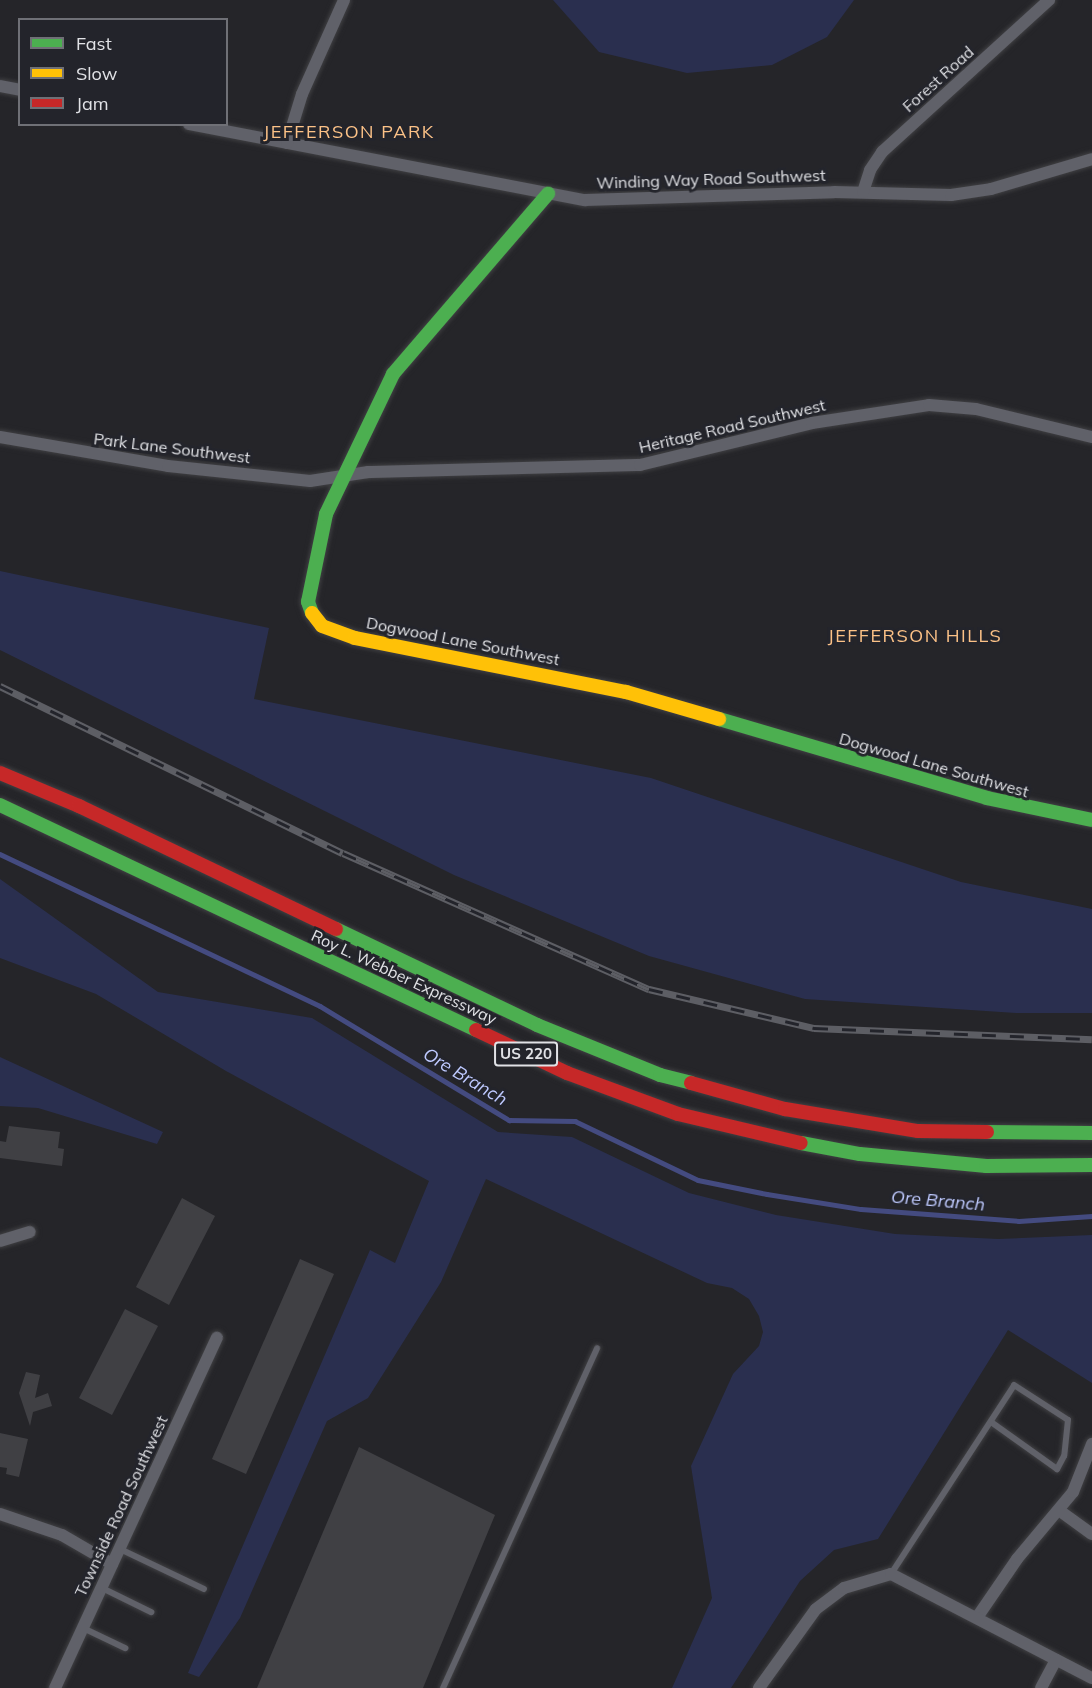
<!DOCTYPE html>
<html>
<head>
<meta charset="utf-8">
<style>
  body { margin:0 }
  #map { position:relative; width:1092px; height:1688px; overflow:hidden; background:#252529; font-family:Mulish,sans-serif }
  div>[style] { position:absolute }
  .green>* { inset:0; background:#2a2f4f }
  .stream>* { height:4.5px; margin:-2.25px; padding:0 2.25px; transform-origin:2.25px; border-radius:2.25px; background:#444b80 }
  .building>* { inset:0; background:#404044 }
  .roads { filter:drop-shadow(0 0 2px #404043) drop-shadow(0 0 2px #404043) }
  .lane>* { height:6px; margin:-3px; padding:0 3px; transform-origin:3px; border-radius:3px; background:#606169 }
  .street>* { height:12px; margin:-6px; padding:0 6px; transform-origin:6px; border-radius:6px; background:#606169 }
  .fast>* { height:14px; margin:-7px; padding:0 7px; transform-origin:7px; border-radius:7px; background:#4caf50 }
  .slow>* { height:14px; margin:-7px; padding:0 7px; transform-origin:7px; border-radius:7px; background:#ffc107 }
  .jam>* { height:14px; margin:-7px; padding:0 7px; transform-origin:7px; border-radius:7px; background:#c62828 }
  .rail>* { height:7px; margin-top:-3.5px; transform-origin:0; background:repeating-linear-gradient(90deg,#23242b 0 14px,#5d5e64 0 28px); box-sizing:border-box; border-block:2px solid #5d5e64 }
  span { translate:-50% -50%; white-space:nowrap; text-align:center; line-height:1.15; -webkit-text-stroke:6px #23242b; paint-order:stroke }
  .shield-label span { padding:2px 4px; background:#23242b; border:2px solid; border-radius:4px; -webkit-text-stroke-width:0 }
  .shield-label { font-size:15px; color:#e1e2e6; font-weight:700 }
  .street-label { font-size:16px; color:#e1e2e6 }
  .neighbourhood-label { font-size:18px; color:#fcc287; letter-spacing:1.5px }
  .water-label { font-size:18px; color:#bfcaff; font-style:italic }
  .legend { position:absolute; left:18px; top:18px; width:210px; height:108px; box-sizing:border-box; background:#23242b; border:2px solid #6f7076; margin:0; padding:8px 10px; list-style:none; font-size:18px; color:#e1e2e6 }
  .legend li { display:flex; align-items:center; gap:12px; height:30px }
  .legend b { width:30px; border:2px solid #6f7076 }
</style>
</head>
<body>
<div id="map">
  <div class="green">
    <div style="clip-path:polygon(553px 0,854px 0,827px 37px,772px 65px,687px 73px,599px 52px)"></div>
    <div style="clip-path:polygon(0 571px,269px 628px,254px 699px,651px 778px,961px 882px,1092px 909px,1092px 1013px,1016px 1013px,805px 999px,649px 956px,454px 875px,0 650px)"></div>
    <div style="clip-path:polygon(0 879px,158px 992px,312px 1018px,498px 1132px,572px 1137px,689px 1193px,776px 1215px,895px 1234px,998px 1239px,1092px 1235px,1092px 1383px,1008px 1330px,878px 1539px,834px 1550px,800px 1581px,731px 1688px,672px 1688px,712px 1598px,691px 1466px,733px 1374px,759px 1346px,763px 1332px,759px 1316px,749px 1299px,732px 1288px,707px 1283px,486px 1179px,441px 1282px,368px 1398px,327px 1421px,240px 1618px,199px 1677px,188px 1673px,370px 1250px,395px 1263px,429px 1181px,226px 1071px,96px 994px,0 958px)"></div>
    <div style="clip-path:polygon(0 1057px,163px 1132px,157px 1144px,38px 1108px,0 1106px)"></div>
  </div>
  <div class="stream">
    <div style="left:0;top:854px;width:354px;rotate:25.4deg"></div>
    <div style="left:320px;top:1006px;width:221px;rotate:31.1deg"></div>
    <div style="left:509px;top:1120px;width:66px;rotate:0.9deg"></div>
    <div style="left:575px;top:1121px;width:136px;rotate:25.6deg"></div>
    <div style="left:698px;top:1180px;width:70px;rotate:11.5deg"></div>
    <div style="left:767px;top:1194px;width:95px;rotate:9.1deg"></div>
    <div style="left:861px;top:1209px;width:158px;rotate:4.3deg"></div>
    <div style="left:1019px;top:1221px;width:73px;rotate:-3.9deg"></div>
  </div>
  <div class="building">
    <div style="clip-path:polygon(9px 1126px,60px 1132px,58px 1148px,64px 1149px,62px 1166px,0 1158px,0 1141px,6px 1142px)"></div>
    <div style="clip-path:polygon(182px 1198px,215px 1216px,169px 1305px,136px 1287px)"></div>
    <div style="clip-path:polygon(300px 1259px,334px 1274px,246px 1474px,212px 1459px)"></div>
    <div style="clip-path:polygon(125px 1309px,158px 1326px,112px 1415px,79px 1398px)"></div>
    <div style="clip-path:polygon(26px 1372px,40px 1375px,35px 1398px,48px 1393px,52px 1406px,33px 1412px,30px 1426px,19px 1393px)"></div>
    <div style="clip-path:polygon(0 1433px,28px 1439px,19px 1477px,6px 1474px,7px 1468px,0 1467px)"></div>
    <div style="clip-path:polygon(359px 1447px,495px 1515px,423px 1688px,257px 1688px)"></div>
  </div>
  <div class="roads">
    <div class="lane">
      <div style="left:120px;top:1549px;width:93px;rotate:25.5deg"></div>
      <div style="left:891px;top:1574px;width:225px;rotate:-56.9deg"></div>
      <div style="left:1014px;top:1385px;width:64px;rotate:32.9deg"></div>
      <div style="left:1068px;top:1420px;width:36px;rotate:96deg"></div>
      <div style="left:1064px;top:1456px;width:15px;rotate:118deg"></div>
      <div style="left:1057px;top:1469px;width:81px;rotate:-144.5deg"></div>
      <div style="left:102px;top:1588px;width:55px;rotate:26.1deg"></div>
      <div style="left:83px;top:1628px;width:47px;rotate:25.5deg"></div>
      <div style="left:443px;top:1688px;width:373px;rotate:-65.6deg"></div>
    </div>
    <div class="street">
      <div style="left:0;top:86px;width:20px;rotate:11deg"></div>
      <div style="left:189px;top:124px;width:403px;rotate:10.9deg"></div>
      <div style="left:585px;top:200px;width:249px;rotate:-1.8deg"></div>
      <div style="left:834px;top:192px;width:117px;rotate:1.5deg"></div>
      <div style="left:951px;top:195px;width:40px;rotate:-8.5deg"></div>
      <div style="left:991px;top:189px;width:105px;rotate:-16.5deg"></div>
      <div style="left:287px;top:143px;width:51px;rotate:-73deg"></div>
      <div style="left:302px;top:94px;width:103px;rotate:-65.9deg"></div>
      <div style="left:863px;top:192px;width:23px;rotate:-72deg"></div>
      <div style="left:870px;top:170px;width:22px;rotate:-56deg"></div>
      <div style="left:882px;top:152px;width:226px;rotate:-42.3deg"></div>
      <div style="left:0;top:437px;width:170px;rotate:9.8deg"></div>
      <div style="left:168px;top:466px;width:143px;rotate:6deg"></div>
      <div style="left:310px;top:481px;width:59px;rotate:-8.8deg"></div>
      <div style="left:368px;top:472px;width:272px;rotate:-1.5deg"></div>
      <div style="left:640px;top:465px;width:177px;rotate:-13.7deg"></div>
      <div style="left:812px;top:423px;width:118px;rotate:-8.7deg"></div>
      <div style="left:929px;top:405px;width:47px;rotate:4.9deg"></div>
      <div style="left:976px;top:409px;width:119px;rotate:13.6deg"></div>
      <div style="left:0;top:1241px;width:31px;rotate:-17deg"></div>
      <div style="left:1060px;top:1511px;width:39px;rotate:36deg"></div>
      <div style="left:0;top:1514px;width:65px;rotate:18.7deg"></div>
      <div style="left:62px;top:1535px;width:58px;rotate:30.1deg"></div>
      <div style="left:978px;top:1616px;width:69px;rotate:-55.6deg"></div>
      <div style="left:1017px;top:1559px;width:87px;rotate:-50.1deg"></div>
      <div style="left:1073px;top:1492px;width:52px;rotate:-68.4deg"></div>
      <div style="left:55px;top:1688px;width:386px;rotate:-65.2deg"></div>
      <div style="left:759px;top:1688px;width:97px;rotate:-54.2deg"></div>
      <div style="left:816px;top:1609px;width:35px;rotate:-37deg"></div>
      <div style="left:844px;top:1588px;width:49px;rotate:-16.6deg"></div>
      <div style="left:891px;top:1574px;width:226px;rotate:27.4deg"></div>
      <div style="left:1041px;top:1688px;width:32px;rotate:-62deg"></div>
    </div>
    <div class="fast">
      <div style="left:312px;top:613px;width:12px;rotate:-110deg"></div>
      <div style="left:308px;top:602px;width:90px;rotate:-78.4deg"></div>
      <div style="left:326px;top:514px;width:155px;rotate:-64.4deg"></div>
      <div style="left:393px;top:374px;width:238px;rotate:-49.3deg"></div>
      <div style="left:719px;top:719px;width:279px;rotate:16.4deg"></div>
      <div style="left:987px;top:798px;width:107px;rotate:11.8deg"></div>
      <div style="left:0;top:805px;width:526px;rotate:25.3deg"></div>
      <div style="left:336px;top:929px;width:223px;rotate:25.5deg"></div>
      <div style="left:537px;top:1025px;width:133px;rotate:22.1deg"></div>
      <div style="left:660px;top:1075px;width:32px;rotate:14deg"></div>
      <div style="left:987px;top:1132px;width:105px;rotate:0.5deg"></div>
      <div style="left:801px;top:1143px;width:60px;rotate:10.6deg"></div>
      <div style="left:860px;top:1154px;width:127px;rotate:5.4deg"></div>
      <div style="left:986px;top:1166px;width:106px;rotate:-0.5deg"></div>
    </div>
    <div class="slow">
      <div style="left:312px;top:613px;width:16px;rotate:52deg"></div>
      <div style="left:322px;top:626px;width:35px;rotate:20deg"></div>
      <div style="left:355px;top:638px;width:276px;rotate:11.3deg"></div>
      <div style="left:626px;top:692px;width:97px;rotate:16.2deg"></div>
    </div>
    <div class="jam">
      <div style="left:0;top:773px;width:86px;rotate:22.7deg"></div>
      <div style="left:79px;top:806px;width:285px;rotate:25.6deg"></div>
      <div style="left:476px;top:1030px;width:101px;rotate:25.3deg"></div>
      <div style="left:567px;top:1073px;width:118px;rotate:20.3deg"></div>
      <div style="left:678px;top:1114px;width:126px;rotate:13.3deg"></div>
      <div style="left:691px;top:1083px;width:98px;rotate:15.5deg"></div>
      <div style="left:785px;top:1109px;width:135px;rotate:9.4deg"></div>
      <div style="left:918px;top:1131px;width:69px;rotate:0.8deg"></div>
    </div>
  </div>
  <div class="rail">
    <div style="left:0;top:686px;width:381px;rotate:26deg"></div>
    <div style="left:343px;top:853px;width:335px;rotate:24deg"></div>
    <div style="left:649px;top:989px;width:170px;rotate:13.3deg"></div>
    <div style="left:814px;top:1028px;width:278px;rotate:2.3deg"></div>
  </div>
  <div class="shield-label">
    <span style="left:526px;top:1054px">US 220</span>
  </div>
  <div class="street-label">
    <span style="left:938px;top:79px;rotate:-42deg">Forest Road</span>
    <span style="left:711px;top:179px;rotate:-2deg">Winding Way Road Southwest</span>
    <span style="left:732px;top:426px;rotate:-13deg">Heritage Road Southwest</span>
    <span style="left:172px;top:448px;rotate:7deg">Park Lane Southwest</span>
    <span style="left:463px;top:641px;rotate:11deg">Dogwood Lane Southwest</span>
    <span style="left:934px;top:765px;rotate:16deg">Dogwood Lane Southwest</span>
    <span style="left:404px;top:977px;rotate:25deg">Roy L. Webber Expressway</span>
    <span style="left:121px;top:1506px;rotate:-65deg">Townside Road Southwest</span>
  </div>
  <div class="neighbourhood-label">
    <span style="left:349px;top:132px">JEFFERSON PARK</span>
    <span style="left:915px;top:636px">JEFFERSON HILLS</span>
  </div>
  <div class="water-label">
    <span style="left:465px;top:1077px;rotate:31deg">Ore Branch</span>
    <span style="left:938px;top:1201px;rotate:5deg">Ore Branch</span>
  </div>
  <ul class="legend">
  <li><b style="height:8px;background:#4caf50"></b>Fast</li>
  <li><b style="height:8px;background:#ffc107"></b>Slow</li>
  <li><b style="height:8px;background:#c62828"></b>Jam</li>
  </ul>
</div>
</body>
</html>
